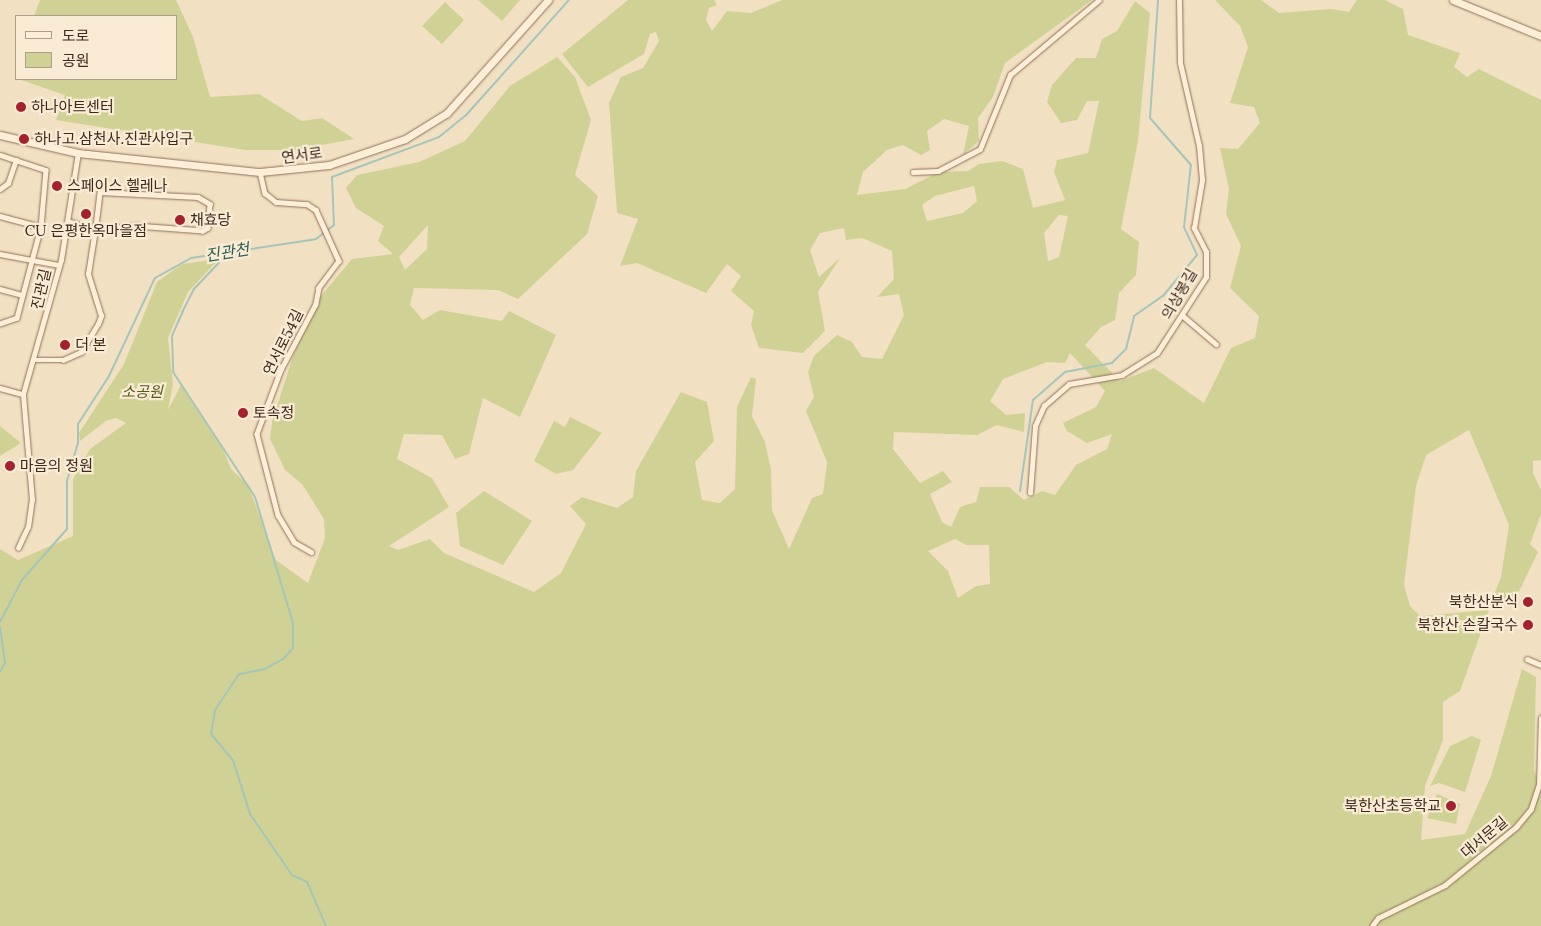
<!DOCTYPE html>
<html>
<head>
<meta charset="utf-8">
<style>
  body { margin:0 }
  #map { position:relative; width:1541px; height:926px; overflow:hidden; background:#f2e0c3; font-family:Lora,"Noto Sans KR",serif }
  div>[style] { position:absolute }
  .green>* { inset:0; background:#d0d295 }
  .stream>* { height:2px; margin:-1px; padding:0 1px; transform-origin:1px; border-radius:1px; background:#a6c5b9 }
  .roads { filter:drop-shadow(0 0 1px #8f7058) drop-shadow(0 0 1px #8f7058) }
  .minor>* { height:4.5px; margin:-2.25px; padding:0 2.25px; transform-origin:2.25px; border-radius:2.25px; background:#fceed7 }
  .secondary>* { height:7px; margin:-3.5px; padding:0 3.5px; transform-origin:3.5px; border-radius:3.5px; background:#fceed7 }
  .dots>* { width:14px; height:14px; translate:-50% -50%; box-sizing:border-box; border:2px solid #f9ebd4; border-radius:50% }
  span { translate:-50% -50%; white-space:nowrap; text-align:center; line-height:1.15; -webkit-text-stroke:4.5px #f9ebd4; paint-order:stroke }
  .poi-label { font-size:15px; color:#3d2a1d }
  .left { translate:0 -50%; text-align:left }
  .right { translate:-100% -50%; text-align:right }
  .street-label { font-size:15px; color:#3d2a1d }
  .park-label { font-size:15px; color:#525c22; font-style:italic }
  .water-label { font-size:16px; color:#2b5f57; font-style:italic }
  .legend { position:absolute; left:15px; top:15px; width:162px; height:65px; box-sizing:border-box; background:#f9ebd4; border:1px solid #ae9e8b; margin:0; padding:6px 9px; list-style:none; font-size:15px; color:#3d2a1d }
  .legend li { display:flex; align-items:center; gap:10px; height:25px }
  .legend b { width:25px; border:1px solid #ae9e8b }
</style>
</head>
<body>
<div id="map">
  <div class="green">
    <div style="clip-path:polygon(40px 0,176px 0,193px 37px,210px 97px,259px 94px,302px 121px,322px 118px,354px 139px,295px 150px,245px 150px,56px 120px,65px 95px,18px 79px,176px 79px,176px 16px,34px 16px)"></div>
    <div style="clip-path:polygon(478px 0,520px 0,502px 21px)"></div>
    <div style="clip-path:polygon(evenodd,628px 0,714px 0,717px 5px,709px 8px,706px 20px,712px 31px,727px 11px,751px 13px,782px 0,1092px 0,1005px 63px,993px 97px,978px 118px,979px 141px,963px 155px,969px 126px,944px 119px,927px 131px,930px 150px,921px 155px,903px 145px,887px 150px,863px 172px,857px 195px,905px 189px,939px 172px,968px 171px,979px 164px,1002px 161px,1023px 169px,1033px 208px,1065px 200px,1054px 172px,1057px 160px,1088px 153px,1099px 101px,1087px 101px,1077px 120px,1061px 123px,1047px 102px,1052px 85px,1076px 58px,1096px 58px,1102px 39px,1117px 31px,1135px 1px,1150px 13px,1138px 141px,1121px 229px,1139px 242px,1136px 275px,1119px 293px,1115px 320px,1101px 327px,1085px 345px,1120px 381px,1154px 368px,1204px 403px,1231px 348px,1255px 338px,1259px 316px,1230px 288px,1241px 246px,1226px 214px,1229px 189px,1220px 148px,1238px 149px,1260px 123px,1254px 107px,1230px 103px,1248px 47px,1240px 26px,1215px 0,1261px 0,1279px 13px,1331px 9px,1349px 12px,1357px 0,1385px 0,1403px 9px,1408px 35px,1460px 53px,1454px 67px,1467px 77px,1479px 69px,1541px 100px,1541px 460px,1533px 461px,1533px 473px,1541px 490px,1541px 514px,1530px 544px,1538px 552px,1512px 606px,1489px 607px,1501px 577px,1509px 525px,1469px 430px,1426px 455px,1416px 486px,1404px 585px,1410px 606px,1420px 616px,1489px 610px,1460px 691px,1443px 702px,1443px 740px,1425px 786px,1421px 840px,1465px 834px,1491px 776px,1522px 669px,1536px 677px,1534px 771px,1541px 784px,1541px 926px,0 926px,0 549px,18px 560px,73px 536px,73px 479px,90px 449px,126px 423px,116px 418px,106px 421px,80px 441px,79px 433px,124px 364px,157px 282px,182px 264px,219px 259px,188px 292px,168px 338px,173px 384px,168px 410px,181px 385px,223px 449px,231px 469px,248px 485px,276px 560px,308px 583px,325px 538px,324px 519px,302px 484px,285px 470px,270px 439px,272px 422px,293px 356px,320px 297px,352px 259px,393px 254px,378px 241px,384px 226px,356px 208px,346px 188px,357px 175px,419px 162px,465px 141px,510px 86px,557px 57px,575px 77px,591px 120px,575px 175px,598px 196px,587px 234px,518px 299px,498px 290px,414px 288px,410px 305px,423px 320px,440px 310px,502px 321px,509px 311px,556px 335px,520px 417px,483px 398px,469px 454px,455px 459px,442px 435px,404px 434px,397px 459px,432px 478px,449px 507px,389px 546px,398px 550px,430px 539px,444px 553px,534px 592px,561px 573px,586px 524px,570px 506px,582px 497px,617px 508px,633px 497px,636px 471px,681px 392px,707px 402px,714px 441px,695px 462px,702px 500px,720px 503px,735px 489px,737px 407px,751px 377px,756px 379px,752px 416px,765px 442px,771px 470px,772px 510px,789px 549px,812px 498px,823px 494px,827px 462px,806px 411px,814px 397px,808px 372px,814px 356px,837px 335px,852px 342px,862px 357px,882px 359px,904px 315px,899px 294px,877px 297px,894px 279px,892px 251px,862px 238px,846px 240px,844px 228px,820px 233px,810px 250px,819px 277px,840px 258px,818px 292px,825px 331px,803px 353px,759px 348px,751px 325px,754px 311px,731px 291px,741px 276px,727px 264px,706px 293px,637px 263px,620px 266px,638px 219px,617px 213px,609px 103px,621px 77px,643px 68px,659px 41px,656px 32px,650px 34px,644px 54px,588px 87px,562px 54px,628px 0,974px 186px,977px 201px,963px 213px,927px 221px,922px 205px,935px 196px,974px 186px,628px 0,1059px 215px,1068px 216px,1059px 257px,1048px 261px,1044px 233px,1059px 215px,628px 0,428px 225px,427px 249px,405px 270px,399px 257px,428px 225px,628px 0,1070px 353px,1105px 391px,1096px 407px,1063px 423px,1067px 431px,1087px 443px,1112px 434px,1107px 449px,1076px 465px,1055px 495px,1042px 491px,1024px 500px,1009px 487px,980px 487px,976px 502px,960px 507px,951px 527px,942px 522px,930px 494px,952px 482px,943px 471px,920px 483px,893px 449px,894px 432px,977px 435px,997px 425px,1024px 432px,1025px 413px,1006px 415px,990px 401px,1003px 379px,1047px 362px,1065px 363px,1070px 353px,628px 0,955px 539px,966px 545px,989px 545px,990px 584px,976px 586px,958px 598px,948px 571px,928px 551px,955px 539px)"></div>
    <div style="clip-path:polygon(445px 2px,464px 20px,442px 44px,422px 26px)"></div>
    <div style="clip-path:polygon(570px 417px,602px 433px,573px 470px,556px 474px,534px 461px,554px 421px,565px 427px)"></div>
    <div style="clip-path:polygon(0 426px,21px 443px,0 456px)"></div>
    <div style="clip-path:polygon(484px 491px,532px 521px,503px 565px,460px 546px,456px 513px)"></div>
    <div style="clip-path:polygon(1472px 736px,1481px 740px,1465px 792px,1439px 783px,1430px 786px,1450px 746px)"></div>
    <div style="clip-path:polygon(1437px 794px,1460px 804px,1456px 824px,1427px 818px)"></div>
  </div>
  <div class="stream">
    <div style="left:230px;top:251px;width:52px;rotate:133.5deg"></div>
    <div style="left:194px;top:289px;width:25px;rotate:117deg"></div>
    <div style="left:183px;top:311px;width:27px;rotate:114deg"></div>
    <div style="left:172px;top:336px;width:36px;rotate:88deg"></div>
    <div style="left:173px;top:372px;width:149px;rotate:56.7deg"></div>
    <div style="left:255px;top:497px;width:132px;rotate:73.2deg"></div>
    <div style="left:293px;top:623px;width:25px;rotate:90deg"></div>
    <div style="left:293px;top:648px;width:15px;rotate:132deg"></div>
    <div style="left:283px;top:659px;width:21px;rotate:151deg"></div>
    <div style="left:265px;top:669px;width:26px;rotate:169deg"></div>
    <div style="left:239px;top:674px;width:43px;rotate:123.7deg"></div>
    <div style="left:215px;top:710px;width:24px;rotate:99deg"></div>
    <div style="left:211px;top:734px;width:34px;rotate:50deg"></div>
    <div style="left:233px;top:760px;width:57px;rotate:72.5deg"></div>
    <div style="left:250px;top:814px;width:74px;rotate:55.5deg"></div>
    <div style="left:292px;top:875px;width:17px;rotate:25deg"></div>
    <div style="left:307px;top:882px;width:48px;rotate:66.6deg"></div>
    <div style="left:1020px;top:491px;width:92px;rotate:-81.9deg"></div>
    <div style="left:1033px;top:400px;width:43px;rotate:-41.2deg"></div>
    <div style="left:1065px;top:372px;width:48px;rotate:-10.8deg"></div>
    <div style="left:1112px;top:363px;width:20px;rotate:-45deg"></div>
    <div style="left:1126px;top:349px;width:34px;rotate:-76deg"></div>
    <div style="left:1134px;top:316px;width:35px;rotate:-35deg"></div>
    <div style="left:1163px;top:296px;width:53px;rotate:-50.3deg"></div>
    <div style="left:1197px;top:255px;width:31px;rotate:-115deg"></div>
    <div style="left:1184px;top:227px;width:62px;rotate:-83.6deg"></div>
    <div style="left:1191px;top:165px;width:62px;rotate:-131.1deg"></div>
    <div style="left:1150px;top:118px;width:118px;rotate:-86.1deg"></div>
    <div style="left:0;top:622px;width:47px;rotate:-62.4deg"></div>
    <div style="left:22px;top:580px;width:68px;rotate:-48.6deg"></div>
    <div style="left:67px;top:529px;width:48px;rotate:-90deg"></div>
    <div style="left:67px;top:481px;width:40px;rotate:-74deg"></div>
    <div style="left:78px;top:443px;width:19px;rotate:-90deg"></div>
    <div style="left:78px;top:424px;width:57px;rotate:-57.1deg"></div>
    <div style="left:109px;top:376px;width:108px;rotate:-64.9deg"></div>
    <div style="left:155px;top:278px;width:41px;rotate:-29.1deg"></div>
    <div style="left:191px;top:258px;width:126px;rotate:-8.6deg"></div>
    <div style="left:316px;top:239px;width:23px;rotate:-38deg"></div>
    <div style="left:334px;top:225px;width:48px;rotate:-92.4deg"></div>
    <div style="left:332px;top:177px;width:114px;rotate:-20.5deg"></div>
    <div style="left:439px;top:137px;width:36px;rotate:-39deg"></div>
    <div style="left:467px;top:114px;width:153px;rotate:-48.2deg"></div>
    <div style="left:0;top:627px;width:36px;rotate:82deg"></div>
    <div style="left:5px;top:663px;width:10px;rotate:119deg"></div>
  </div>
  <div class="roads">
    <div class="minor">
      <div style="left:0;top:155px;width:48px;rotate:18.1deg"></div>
      <div style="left:46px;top:170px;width:57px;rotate:95deg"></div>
      <div style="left:41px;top:227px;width:94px;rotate:104.8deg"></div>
      <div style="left:17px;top:318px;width:18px;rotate:161deg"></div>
      <div style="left:260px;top:172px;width:22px;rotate:77deg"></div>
      <div style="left:265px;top:193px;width:14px;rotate:39deg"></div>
      <div style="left:276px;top:202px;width:31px;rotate:4deg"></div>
      <div style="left:307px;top:204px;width:11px;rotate:34deg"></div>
      <div style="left:316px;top:210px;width:56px;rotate:65.7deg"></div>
      <div style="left:339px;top:261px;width:34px;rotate:127deg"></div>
      <div style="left:319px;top:288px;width:16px;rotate:101deg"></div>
      <div style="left:316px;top:304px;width:75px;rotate:117.9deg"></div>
      <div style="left:281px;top:370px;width:68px;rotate:110.6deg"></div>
      <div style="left:257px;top:434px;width:84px;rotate:75.5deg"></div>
      <div style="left:278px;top:515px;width:31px;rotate:59deg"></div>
      <div style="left:294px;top:542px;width:20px;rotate:30deg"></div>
      <div style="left:913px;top:172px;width:25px;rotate:-2deg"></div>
      <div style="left:938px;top:171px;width:47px;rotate:-27.6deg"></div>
      <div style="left:980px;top:149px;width:80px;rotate:-67.9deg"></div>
      <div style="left:1010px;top:75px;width:116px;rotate:-40.1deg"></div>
      <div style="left:0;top:189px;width:10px;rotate:-37deg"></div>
      <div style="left:8px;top:183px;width:24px;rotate:-71deg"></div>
      <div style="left:0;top:216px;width:42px;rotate:15deg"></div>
      <div style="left:0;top:254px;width:60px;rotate:10.6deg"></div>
      <div style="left:0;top:289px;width:23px;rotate:15deg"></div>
      <div style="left:1182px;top:315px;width:45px;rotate:40.5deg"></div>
      <div style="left:33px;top:360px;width:30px"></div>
      <div style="left:63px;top:360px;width:20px;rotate:-24deg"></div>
      <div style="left:81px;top:352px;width:33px;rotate:-59deg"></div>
      <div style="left:98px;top:324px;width:9px;rotate:-69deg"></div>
      <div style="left:101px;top:316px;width:44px;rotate:-107.2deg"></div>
      <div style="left:88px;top:274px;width:45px;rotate:-81deg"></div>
      <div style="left:95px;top:230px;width:38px;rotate:-83deg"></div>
      <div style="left:100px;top:192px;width:98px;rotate:2.9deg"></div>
      <div style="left:198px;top:197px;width:14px;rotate:30deg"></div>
      <div style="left:210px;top:204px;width:24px;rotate:95deg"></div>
      <div style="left:208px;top:228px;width:6px;rotate:149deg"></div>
      <div style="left:203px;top:231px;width:67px;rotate:-175.7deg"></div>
      <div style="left:136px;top:226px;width:41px;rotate:174.4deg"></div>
      <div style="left:95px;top:230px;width:28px;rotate:-163deg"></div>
      <div style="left:0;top:388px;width:24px;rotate:15deg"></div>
      <div style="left:1030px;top:493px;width:67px;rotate:-85.7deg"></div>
      <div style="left:1035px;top:426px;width:22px;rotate:-66deg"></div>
      <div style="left:1044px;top:406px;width:33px;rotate:-41deg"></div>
      <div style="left:1069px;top:384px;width:54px;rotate:-9.6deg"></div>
      <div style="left:1122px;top:375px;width:41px;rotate:-32.2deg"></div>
      <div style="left:1157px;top:353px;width:90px;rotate:-57.2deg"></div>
      <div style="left:1206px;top:277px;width:25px;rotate:-90deg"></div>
      <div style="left:1206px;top:252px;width:27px;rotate:-117deg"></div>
      <div style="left:1194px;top:228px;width:49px;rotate:-80.5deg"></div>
      <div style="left:1202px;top:180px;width:34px;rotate:-95deg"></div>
      <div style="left:1199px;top:146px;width:85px;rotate:-102.9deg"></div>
      <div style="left:1180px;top:63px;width:63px;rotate:-90.9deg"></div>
      <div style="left:18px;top:548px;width:23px;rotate:-65deg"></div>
      <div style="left:28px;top:527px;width:27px;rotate:-82deg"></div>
      <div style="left:32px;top:500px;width:106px;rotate:-94.9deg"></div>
      <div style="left:23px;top:394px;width:139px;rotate:-74.2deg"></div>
      <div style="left:61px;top:260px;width:108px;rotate:-81deg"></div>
      <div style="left:1527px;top:659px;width:15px;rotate:23deg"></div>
      <div style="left:1372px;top:926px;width:10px;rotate:-53deg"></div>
      <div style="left:1378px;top:918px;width:75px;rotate:-26.2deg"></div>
      <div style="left:1445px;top:885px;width:92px;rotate:-39.2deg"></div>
      <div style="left:1516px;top:827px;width:23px;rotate:-50deg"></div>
      <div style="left:1531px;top:809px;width:25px;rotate:-72deg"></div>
      <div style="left:1539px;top:785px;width:67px;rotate:-88.3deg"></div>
    </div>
    <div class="secondary">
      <div style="left:1453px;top:0;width:95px;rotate:22.2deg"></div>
      <div style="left:0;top:135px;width:80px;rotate:13deg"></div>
      <div style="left:78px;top:153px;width:183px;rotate:6deg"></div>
      <div style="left:260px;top:172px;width:69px;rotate:-5.8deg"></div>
      <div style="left:329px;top:165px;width:80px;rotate:-18.9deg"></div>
      <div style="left:405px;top:139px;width:49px;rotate:-31.8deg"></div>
      <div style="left:447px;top:113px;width:152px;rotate:-48.2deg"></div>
    </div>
  </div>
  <div class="dots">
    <div style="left:21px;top:107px;background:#a4212e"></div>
    <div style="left:24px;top:139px;background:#a4212e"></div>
    <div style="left:57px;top:186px;background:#a4212e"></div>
    <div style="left:86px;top:214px;background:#a4212e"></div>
    <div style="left:180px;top:220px;background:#a4212e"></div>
    <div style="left:65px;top:345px;background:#a4212e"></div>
    <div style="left:243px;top:413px;background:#a4212e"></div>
    <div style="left:10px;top:466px;background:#a4212e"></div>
    <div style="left:1528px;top:602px;background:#a4212e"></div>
    <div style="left:1528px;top:625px;background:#a4212e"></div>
    <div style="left:1451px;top:806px;background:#a4212e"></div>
  </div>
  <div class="poi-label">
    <span class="left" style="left:31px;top:107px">하나아트센터</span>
    <span class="left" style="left:34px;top:139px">하나고.삼천사.진관사입구</span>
    <span class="left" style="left:67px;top:186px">스페이스 헬레나</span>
    <span class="left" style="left:190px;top:220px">채효당</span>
    <span style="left:86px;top:231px">CU 은평한옥마을점</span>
    <span class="left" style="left:75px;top:345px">더 본</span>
    <span class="left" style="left:253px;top:413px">토속정</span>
    <span class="left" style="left:20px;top:466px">마음의 정원</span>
    <span class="right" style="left:1518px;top:602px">북한산분식</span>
    <span class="right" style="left:1518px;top:625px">북한산 손칼국수</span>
    <span class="right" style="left:1441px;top:806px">북한산초등학교</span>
  </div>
  <div class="street-label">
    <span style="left:302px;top:155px;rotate:-8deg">연서로</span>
    <span style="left:41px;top:289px;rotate:-77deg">진관길</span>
    <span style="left:1179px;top:294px;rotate:-60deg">의상봉길</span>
    <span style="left:283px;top:342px;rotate:-64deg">연서로54길</span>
    <span style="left:1484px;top:837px;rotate:-40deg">대서문길</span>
  </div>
  <div class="park-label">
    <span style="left:142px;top:392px">소공원</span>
  </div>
  <div class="water-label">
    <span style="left:227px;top:252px;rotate:-9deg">진관천</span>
  </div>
  <ul class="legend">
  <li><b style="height:6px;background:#fceed7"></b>도로</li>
  <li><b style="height:14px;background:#d0d295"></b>공원</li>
  </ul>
</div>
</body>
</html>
